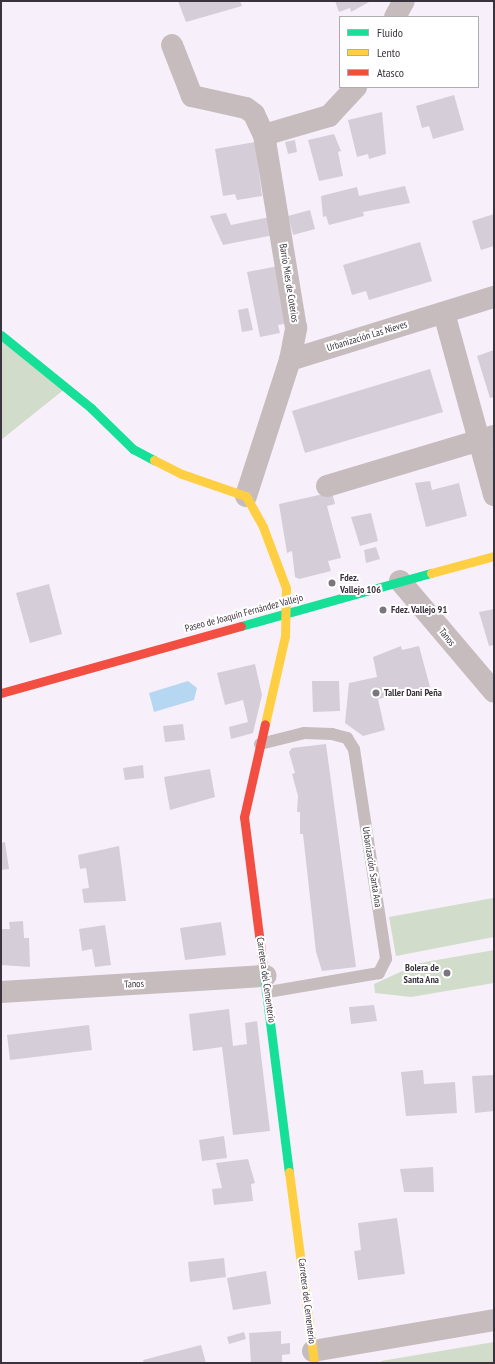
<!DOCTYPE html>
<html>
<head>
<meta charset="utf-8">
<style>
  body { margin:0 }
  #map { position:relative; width:495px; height:1364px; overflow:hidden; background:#f7f0fa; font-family:"PT Sans Narrow",sans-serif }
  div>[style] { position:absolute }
  .green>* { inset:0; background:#d1ddca }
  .water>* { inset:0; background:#b6d7f2 }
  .building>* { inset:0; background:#d5ced8 }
  .lane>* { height:12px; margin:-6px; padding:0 6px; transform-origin:6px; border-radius:6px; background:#c6bcbd }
  .street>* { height:22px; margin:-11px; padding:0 11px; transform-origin:11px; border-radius:11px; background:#c6bcbd }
  .fast>* { height:9px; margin:-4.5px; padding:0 4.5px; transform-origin:4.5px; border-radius:4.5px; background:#16e098 }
  .slow>* { height:9px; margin:-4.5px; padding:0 4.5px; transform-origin:4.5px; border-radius:4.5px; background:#ffcf43 }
  .jam>* { height:9px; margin:-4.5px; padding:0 4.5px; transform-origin:4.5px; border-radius:4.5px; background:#f24e42 }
  .dots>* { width:11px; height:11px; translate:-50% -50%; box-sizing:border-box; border:2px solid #fff; border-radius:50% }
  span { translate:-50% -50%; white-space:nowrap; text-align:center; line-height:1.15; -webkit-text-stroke:4px #fff; paint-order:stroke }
  .street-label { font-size:10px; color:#3a323d }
  .poi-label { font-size:10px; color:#3a323d; font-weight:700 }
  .left { translate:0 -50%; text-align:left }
  .right { translate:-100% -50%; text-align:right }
  .frame { position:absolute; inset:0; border:2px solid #3a323d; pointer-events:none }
  .legend { position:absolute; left:339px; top:16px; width:140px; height:72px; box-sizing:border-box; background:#fff; border:1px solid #b0adb1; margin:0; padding:5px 7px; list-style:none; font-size:12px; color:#3a323d }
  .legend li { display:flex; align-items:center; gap:8px; height:20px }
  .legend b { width:20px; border:1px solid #b0adb1 }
</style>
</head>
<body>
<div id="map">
  <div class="green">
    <div style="clip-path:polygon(1px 334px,66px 388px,1px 440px)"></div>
    <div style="clip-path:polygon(493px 898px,494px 937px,396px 956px,389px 917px)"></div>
    <div style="clip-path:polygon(494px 950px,494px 983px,411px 997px,375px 993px,374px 984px,420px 963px)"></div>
    <div style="clip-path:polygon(494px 1342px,494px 1363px,382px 1363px,381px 1361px)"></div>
  </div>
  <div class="water">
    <div style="clip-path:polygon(188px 681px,197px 688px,194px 700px,154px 712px,149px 693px)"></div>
  </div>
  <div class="building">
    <div style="clip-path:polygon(178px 1px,240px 1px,242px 6px,186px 22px)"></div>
    <div style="clip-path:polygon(335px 1px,371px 1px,351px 12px,350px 8px,339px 12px)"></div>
    <div style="clip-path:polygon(454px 95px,464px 130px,433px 139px,429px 126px,422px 128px,416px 106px)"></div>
    <div style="clip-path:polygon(382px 112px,386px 154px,369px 159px,368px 154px,357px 157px,348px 120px)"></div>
    <div style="clip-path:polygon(334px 134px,341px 151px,338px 152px,343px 176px,319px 181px,308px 140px)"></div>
    <div style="clip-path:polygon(295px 140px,297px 152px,288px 154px,285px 142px)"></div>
    <div style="clip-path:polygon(255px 142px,262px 196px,237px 200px,235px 194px,223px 196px,215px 149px)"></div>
    <div style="clip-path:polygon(405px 186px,410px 203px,363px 212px,364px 216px,329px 225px,326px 216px,323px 217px,321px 196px,357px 187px,359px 196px)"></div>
    <div style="clip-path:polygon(310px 210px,315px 229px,293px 235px,288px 216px)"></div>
    <div style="clip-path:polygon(226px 213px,231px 225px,270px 217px,274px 235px,223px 245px,210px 216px)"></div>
    <div style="clip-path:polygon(494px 214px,494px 246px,481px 250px,472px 221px)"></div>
    <div style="clip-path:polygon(420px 242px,432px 281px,369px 300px,366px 291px,352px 295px,343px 265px)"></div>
    <div style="clip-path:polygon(278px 266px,290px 323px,278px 325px,280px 333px,260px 337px,247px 272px)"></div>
    <div style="clip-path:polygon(248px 308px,253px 330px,242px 332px,238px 310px)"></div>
    <div style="clip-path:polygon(494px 350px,494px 397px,490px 398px,477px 356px)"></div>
    <div style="clip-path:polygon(430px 369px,443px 412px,305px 453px,292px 411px)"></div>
    <div style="clip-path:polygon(430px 481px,432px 490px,459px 483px,467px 516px,426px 527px,415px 483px)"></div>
    <div style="clip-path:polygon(332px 492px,335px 504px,327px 506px,341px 558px,328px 561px,331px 571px,299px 579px,295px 577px,292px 551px,287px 553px,279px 504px)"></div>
    <div style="clip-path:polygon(371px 513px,378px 541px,360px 546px,351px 517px)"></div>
    <div style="clip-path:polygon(376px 547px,380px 559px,366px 563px,364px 550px)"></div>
    <div style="clip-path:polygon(49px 584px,62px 634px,30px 643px,16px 593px)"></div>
    <div style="clip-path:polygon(494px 609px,494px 645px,489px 646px,479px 612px)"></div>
    <div style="clip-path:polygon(401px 646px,402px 650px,419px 646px,430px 687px,378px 699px,385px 730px,363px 736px,345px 723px,349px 683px,377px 677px,373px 657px)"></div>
    <div style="clip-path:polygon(255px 664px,262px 695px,253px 733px,231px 739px,229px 727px,248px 722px,243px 700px,225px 705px,217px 673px)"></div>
    <div style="clip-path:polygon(312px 681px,339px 681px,340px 711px,313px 712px)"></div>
    <div style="clip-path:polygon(183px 724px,185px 740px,165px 742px,163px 726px)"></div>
    <div style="clip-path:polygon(326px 744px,356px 967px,322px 971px,316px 952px,303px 834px,300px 834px,300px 812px,297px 812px,298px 796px,292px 774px,295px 773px,289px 752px,292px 748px)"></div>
    <div style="clip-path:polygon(143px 765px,144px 778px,125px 780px,123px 768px)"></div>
    <div style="clip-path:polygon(210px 769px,215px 797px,170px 810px,164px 777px)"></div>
    <div style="clip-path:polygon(5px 842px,9px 869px,1px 870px,1px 843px)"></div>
    <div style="clip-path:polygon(119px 846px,126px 901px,84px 903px,82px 889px,89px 888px,86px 868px,80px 869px,78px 855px)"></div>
    <div style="clip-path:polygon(23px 921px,24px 938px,29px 938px,30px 967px,1px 965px,1px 929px,10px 929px,9px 922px)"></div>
    <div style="clip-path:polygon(221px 922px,226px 955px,185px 960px,180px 928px)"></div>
    <div style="clip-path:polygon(105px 925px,111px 965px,95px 967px,92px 949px,82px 951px,79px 929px)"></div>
    <div style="clip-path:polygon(374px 1005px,377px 1021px,351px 1024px,349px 1007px)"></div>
    <div style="clip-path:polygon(229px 1009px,233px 1046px,247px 1044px,245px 1023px,257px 1021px,270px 1131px,233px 1135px,222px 1047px,193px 1051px,189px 1014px)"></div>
    <div style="clip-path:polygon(89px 1025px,92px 1050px,10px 1060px,7px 1035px)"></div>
    <div style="clip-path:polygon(423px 1070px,424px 1084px,455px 1082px,457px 1113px,406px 1116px,401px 1072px)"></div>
    <div style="clip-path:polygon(494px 1075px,494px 1111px,475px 1113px,472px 1076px)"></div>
    <div style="clip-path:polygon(224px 1136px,227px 1158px,202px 1161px,199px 1140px)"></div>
    <div style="clip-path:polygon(248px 1159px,255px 1183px,251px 1184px,253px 1201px,214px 1205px,212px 1189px,222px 1188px,216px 1163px)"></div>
    <div style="clip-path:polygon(433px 1167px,434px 1192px,404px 1192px,400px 1169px)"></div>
    <div style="clip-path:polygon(397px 1218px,405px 1274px,358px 1280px,354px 1251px,361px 1250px,358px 1223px)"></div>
    <div style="clip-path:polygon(224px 1258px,226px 1277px,190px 1282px,188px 1262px)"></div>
    <div style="clip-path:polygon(266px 1271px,271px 1304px,233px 1310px,227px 1278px)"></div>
    <div style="clip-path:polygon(281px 1331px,281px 1344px,290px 1343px,290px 1354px,282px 1355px,282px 1363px,251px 1363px,249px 1333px)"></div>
    <div style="clip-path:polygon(244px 1332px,246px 1339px,229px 1344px,227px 1337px)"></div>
    <div style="clip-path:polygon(201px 1345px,206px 1363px,144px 1363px,143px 1360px)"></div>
  </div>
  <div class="lane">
    <div style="left:260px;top:744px;width:45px;rotate:-14deg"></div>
    <div style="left:304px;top:733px;width:28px;rotate:2deg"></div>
    <div style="left:332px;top:734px;width:16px;rotate:15deg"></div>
    <div style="left:347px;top:738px;width:13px;rotate:58deg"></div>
    <div style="left:354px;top:749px;width:212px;rotate:81.3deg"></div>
    <div style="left:386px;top:959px;width:16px;rotate:117deg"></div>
    <div style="left:379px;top:973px;width:113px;rotate:170.3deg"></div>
  </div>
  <div class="street">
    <div style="left:395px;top:17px;width:18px;rotate:-61deg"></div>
    <div style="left:172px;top:45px;width:55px;rotate:68.6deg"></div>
    <div style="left:192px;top:96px;width:55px;rotate:12.5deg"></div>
    <div style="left:246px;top:108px;width:10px;rotate:37deg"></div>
    <div style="left:254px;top:114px;width:23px;rotate:65deg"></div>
    <div style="left:444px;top:313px;width:189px;rotate:74.6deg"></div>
    <div style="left:290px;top:360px;width:214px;rotate:-17.2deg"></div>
    <div style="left:327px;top:486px;width:174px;rotate:-16.7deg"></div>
    <div style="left:246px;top:496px;width:143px;rotate:-72.1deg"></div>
    <div style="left:290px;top:360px;width:33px;rotate:-79deg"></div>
    <div style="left:296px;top:328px;width:196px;rotate:-99.4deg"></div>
    <div style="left:264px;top:135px;width:68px;rotate:-16.3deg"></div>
    <div style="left:329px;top:116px;width:40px;rotate:-47deg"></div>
    <div style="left:400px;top:581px;width:145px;rotate:49.7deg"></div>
    <div style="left:1px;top:992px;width:265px;rotate:-3.5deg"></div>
    <div style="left:313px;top:1351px;width:184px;rotate:-9.7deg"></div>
  </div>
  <div class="fast">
    <div style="left:1px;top:335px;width:116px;rotate:39deg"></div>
    <div style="left:91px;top:408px;width:59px;rotate:44.3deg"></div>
    <div style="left:133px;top:449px;width:24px;rotate:28deg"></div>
    <div style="left:241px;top:626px;width:197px;rotate:-15.6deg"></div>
    <div style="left:263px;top:967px;width:207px;rotate:82.8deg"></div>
  </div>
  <div class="slow">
    <div style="left:154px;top:460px;width:31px;rotate:27deg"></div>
    <div style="left:182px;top:474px;width:68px;rotate:19deg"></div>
    <div style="left:246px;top:496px;width:35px;rotate:61deg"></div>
    <div style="left:263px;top:527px;width:65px;rotate:69.3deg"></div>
    <div style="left:286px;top:588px;width:48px;rotate:91.2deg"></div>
    <div style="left:285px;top:636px;width:90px;rotate:102.8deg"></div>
    <div style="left:431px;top:573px;width:65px;rotate:-15.1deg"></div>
    <div style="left:289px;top:1172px;width:193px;rotate:82.5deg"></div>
  </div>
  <div class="jam">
    <div style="left:1px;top:693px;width:249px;rotate:-15.6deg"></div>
    <div style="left:263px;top:967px;width:151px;rotate:-97.2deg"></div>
    <div style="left:244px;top:817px;width:95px;rotate:-77.3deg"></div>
  </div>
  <div class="dots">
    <div style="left:332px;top:583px;background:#7c747f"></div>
    <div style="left:383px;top:610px;background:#7c747f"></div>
    <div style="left:376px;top:693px;background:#7c747f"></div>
    <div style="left:447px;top:973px;background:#7c747f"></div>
  </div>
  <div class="street-label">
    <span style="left:289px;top:283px;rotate:81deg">Barrio Mies de Coterios</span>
    <span style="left:367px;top:336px;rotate:-17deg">Urbanización Las Nieves</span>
    <span style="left:244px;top:613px;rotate:-15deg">Paseo de Joaquín Fernández Vallejo</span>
    <span style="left:447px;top:637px;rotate:51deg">Tanos</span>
    <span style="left:372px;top:867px;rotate:81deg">Urbanización Santa Ana</span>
    <span style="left:266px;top:980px;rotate:82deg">Carretera del Cementerio</span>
    <span style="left:134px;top:984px;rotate:-3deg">Tanos</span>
    <span style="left:307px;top:1301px;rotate:83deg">Carretera del Cementerio</span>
  </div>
  <div class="poi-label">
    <span class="left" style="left:340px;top:583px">Fdez.<br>Vallejo 106</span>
    <span class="left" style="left:391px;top:610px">Fdez. Vallejo 91</span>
    <span class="left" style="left:384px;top:693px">Taller Dani Peña</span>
    <span class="right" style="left:439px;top:973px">Bolera de<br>Santa Ana</span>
  </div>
  <div class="frame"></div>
  <ul class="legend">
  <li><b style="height:5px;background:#16e098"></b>Fluido</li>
  <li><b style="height:5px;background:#ffcf43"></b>Lento</li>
  <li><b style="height:5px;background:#f24e42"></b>Atasco</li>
  </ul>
</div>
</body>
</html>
